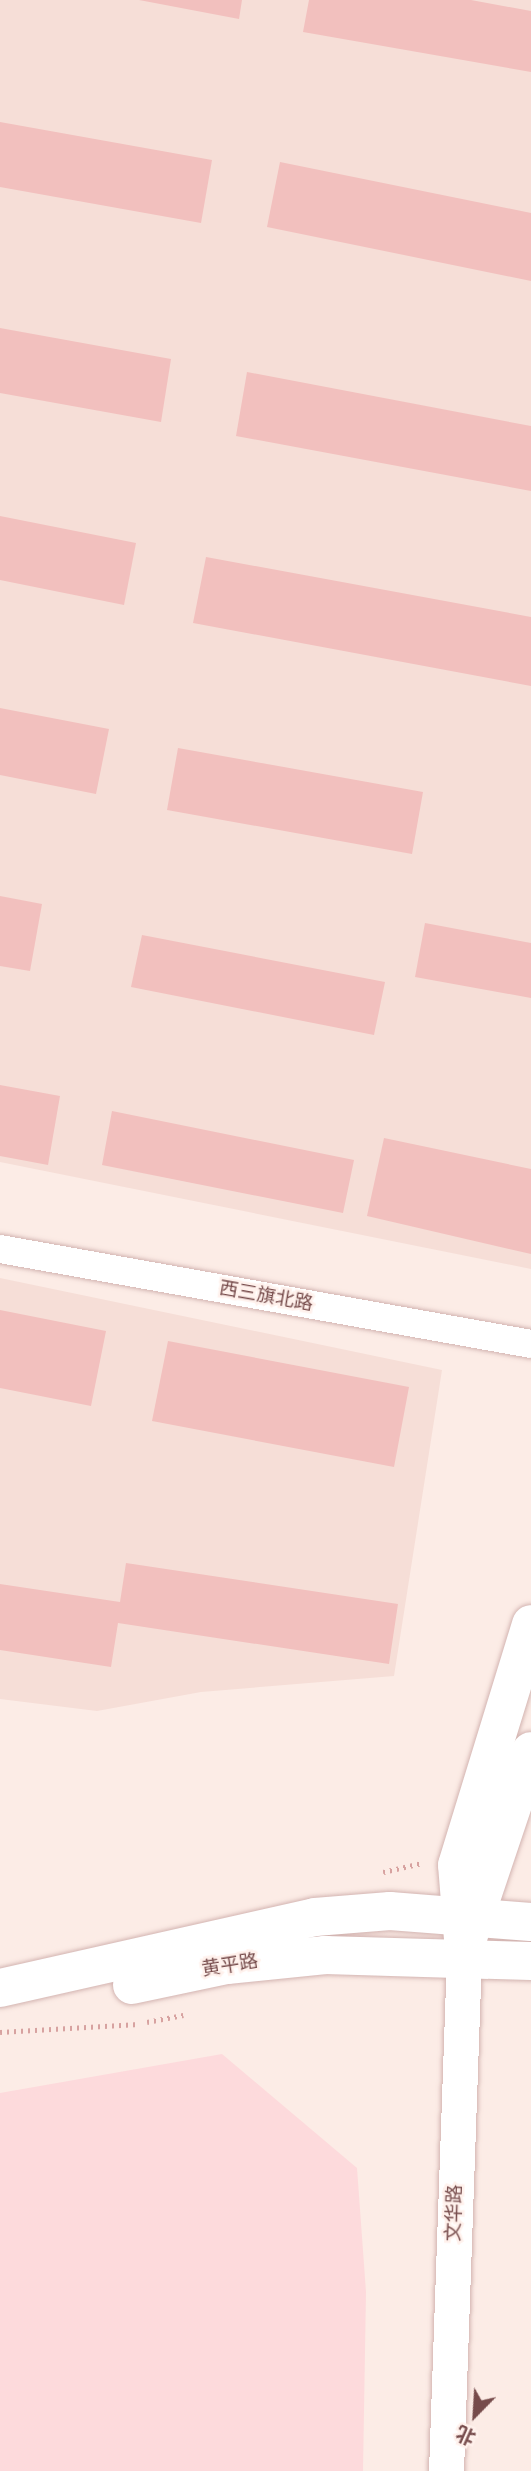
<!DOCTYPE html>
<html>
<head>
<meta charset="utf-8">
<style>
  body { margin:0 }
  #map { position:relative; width:531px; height:2471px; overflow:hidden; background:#fcece6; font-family:"Source Sans 3","Noto Sans SC",sans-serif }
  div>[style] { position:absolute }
  .residential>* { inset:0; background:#f6ded7 }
  .commercial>* { inset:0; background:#fddadc }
  .building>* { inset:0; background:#f2c0be }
  .path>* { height:4.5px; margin-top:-2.25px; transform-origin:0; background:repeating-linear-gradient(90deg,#d7a2a0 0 2px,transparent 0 7px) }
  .roads { filter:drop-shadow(0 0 2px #d3b4b1) drop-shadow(0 0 2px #d3b4b1) }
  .minor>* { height:28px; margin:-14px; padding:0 14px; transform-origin:14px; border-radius:14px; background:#fff }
  .tertiary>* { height:35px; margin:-17.5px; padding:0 17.5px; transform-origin:17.5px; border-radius:17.5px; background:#fff }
  .secondary>* { height:38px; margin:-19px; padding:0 19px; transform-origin:19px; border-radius:19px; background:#fff }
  span { translate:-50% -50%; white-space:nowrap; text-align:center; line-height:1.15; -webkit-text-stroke:5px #fff1ec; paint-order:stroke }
  .street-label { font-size:19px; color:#764b4b }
  .north { position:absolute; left:440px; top:2380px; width:70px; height:70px; -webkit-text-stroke:5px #fff1ec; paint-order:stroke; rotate:204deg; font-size:19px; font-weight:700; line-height:28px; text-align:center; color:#764b4b }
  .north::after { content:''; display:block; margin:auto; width:24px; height:32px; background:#764b4b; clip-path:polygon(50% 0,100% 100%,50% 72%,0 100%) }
</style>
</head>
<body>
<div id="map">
  <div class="residential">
    <div style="clip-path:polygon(0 0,531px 0,531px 1269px,0 1162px)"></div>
    <div style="clip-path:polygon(0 1278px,442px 1370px,394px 1676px,201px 1692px,97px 1711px,0 1699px)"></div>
  </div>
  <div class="commercial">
    <div style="clip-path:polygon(222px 2054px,357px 2168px,366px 2292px,363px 2471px,0 2471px,0 2093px)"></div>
  </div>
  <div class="building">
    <div style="clip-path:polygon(139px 0,242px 0,239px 19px)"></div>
    <div style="clip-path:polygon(309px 0,471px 0,531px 11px,531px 72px,303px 32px)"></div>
    <div style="clip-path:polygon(0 122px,212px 160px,201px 223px,0 187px)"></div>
    <div style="clip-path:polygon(280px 162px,531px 213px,531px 281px,267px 227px)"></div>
    <div style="clip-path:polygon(0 328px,171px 359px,161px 422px,0 393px)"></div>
    <div style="clip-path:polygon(247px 372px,531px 426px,531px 491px,236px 436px)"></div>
    <div style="clip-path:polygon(0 516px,136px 543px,124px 605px,0 580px)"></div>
    <div style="clip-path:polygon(206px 557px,531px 617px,531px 686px,193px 623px)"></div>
    <div style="clip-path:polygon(0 708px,109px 729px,96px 794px,0 775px)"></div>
    <div style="clip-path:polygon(178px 748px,423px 792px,412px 854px,167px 810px)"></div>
    <div style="clip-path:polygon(0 896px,42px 904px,30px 971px,0 966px)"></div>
    <div style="clip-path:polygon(425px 923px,531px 943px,531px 998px,415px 977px)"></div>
    <div style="clip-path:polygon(142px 935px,385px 982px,374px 1035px,131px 987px)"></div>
    <div style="clip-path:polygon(0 1085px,60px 1096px,48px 1165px,0 1156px)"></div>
    <div style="clip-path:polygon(112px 1111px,354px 1160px,343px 1213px,102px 1165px)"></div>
    <div style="clip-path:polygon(384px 1138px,531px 1169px,531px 1254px,367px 1216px)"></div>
    <div style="clip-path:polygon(0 1310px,106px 1331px,91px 1406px,0 1388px)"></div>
    <div style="clip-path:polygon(168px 1341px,409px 1387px,394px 1467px,152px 1421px)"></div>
    <div style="clip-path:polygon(126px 1563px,398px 1604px,389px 1664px,118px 1623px,111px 1667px,0 1650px,0 1584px,120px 1602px)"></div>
  </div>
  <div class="path">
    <div style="left:383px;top:1872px;width:40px;rotate:-13deg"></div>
    <div style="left:147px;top:2022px;width:37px;rotate:-11deg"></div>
    <div style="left:0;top:2032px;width:139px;rotate:-3.3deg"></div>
  </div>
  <div class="roads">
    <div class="minor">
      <div style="left:0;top:1249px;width:539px;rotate:10.14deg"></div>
    </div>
    <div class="tertiary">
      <div style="left:446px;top:2471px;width:516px;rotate:-88deg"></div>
    </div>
    <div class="secondary">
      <div style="left:468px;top:1938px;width:197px;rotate:-71.4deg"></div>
      <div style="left:463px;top:1939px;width:74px;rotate:-94.6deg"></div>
      <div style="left:457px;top:1865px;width:252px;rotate:-72.9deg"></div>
      <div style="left:132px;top:1985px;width:97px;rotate:-11.9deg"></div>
      <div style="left:227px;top:1965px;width:99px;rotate:-5.8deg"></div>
      <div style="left:325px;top:1955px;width:206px;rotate:1.7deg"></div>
      <div style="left:0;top:1988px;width:323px;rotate:-12.7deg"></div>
      <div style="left:315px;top:1917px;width:75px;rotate:-4.6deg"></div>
      <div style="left:390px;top:1911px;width:141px;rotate:4.5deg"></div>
    </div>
  </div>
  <div class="street-label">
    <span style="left:266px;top:1297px;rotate:10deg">西三旗北路</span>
    <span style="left:230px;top:1966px;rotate:-9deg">黄平路</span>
    <span style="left:455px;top:2213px;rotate:-88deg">文华路</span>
  </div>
  <div class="north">北</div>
</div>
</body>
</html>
